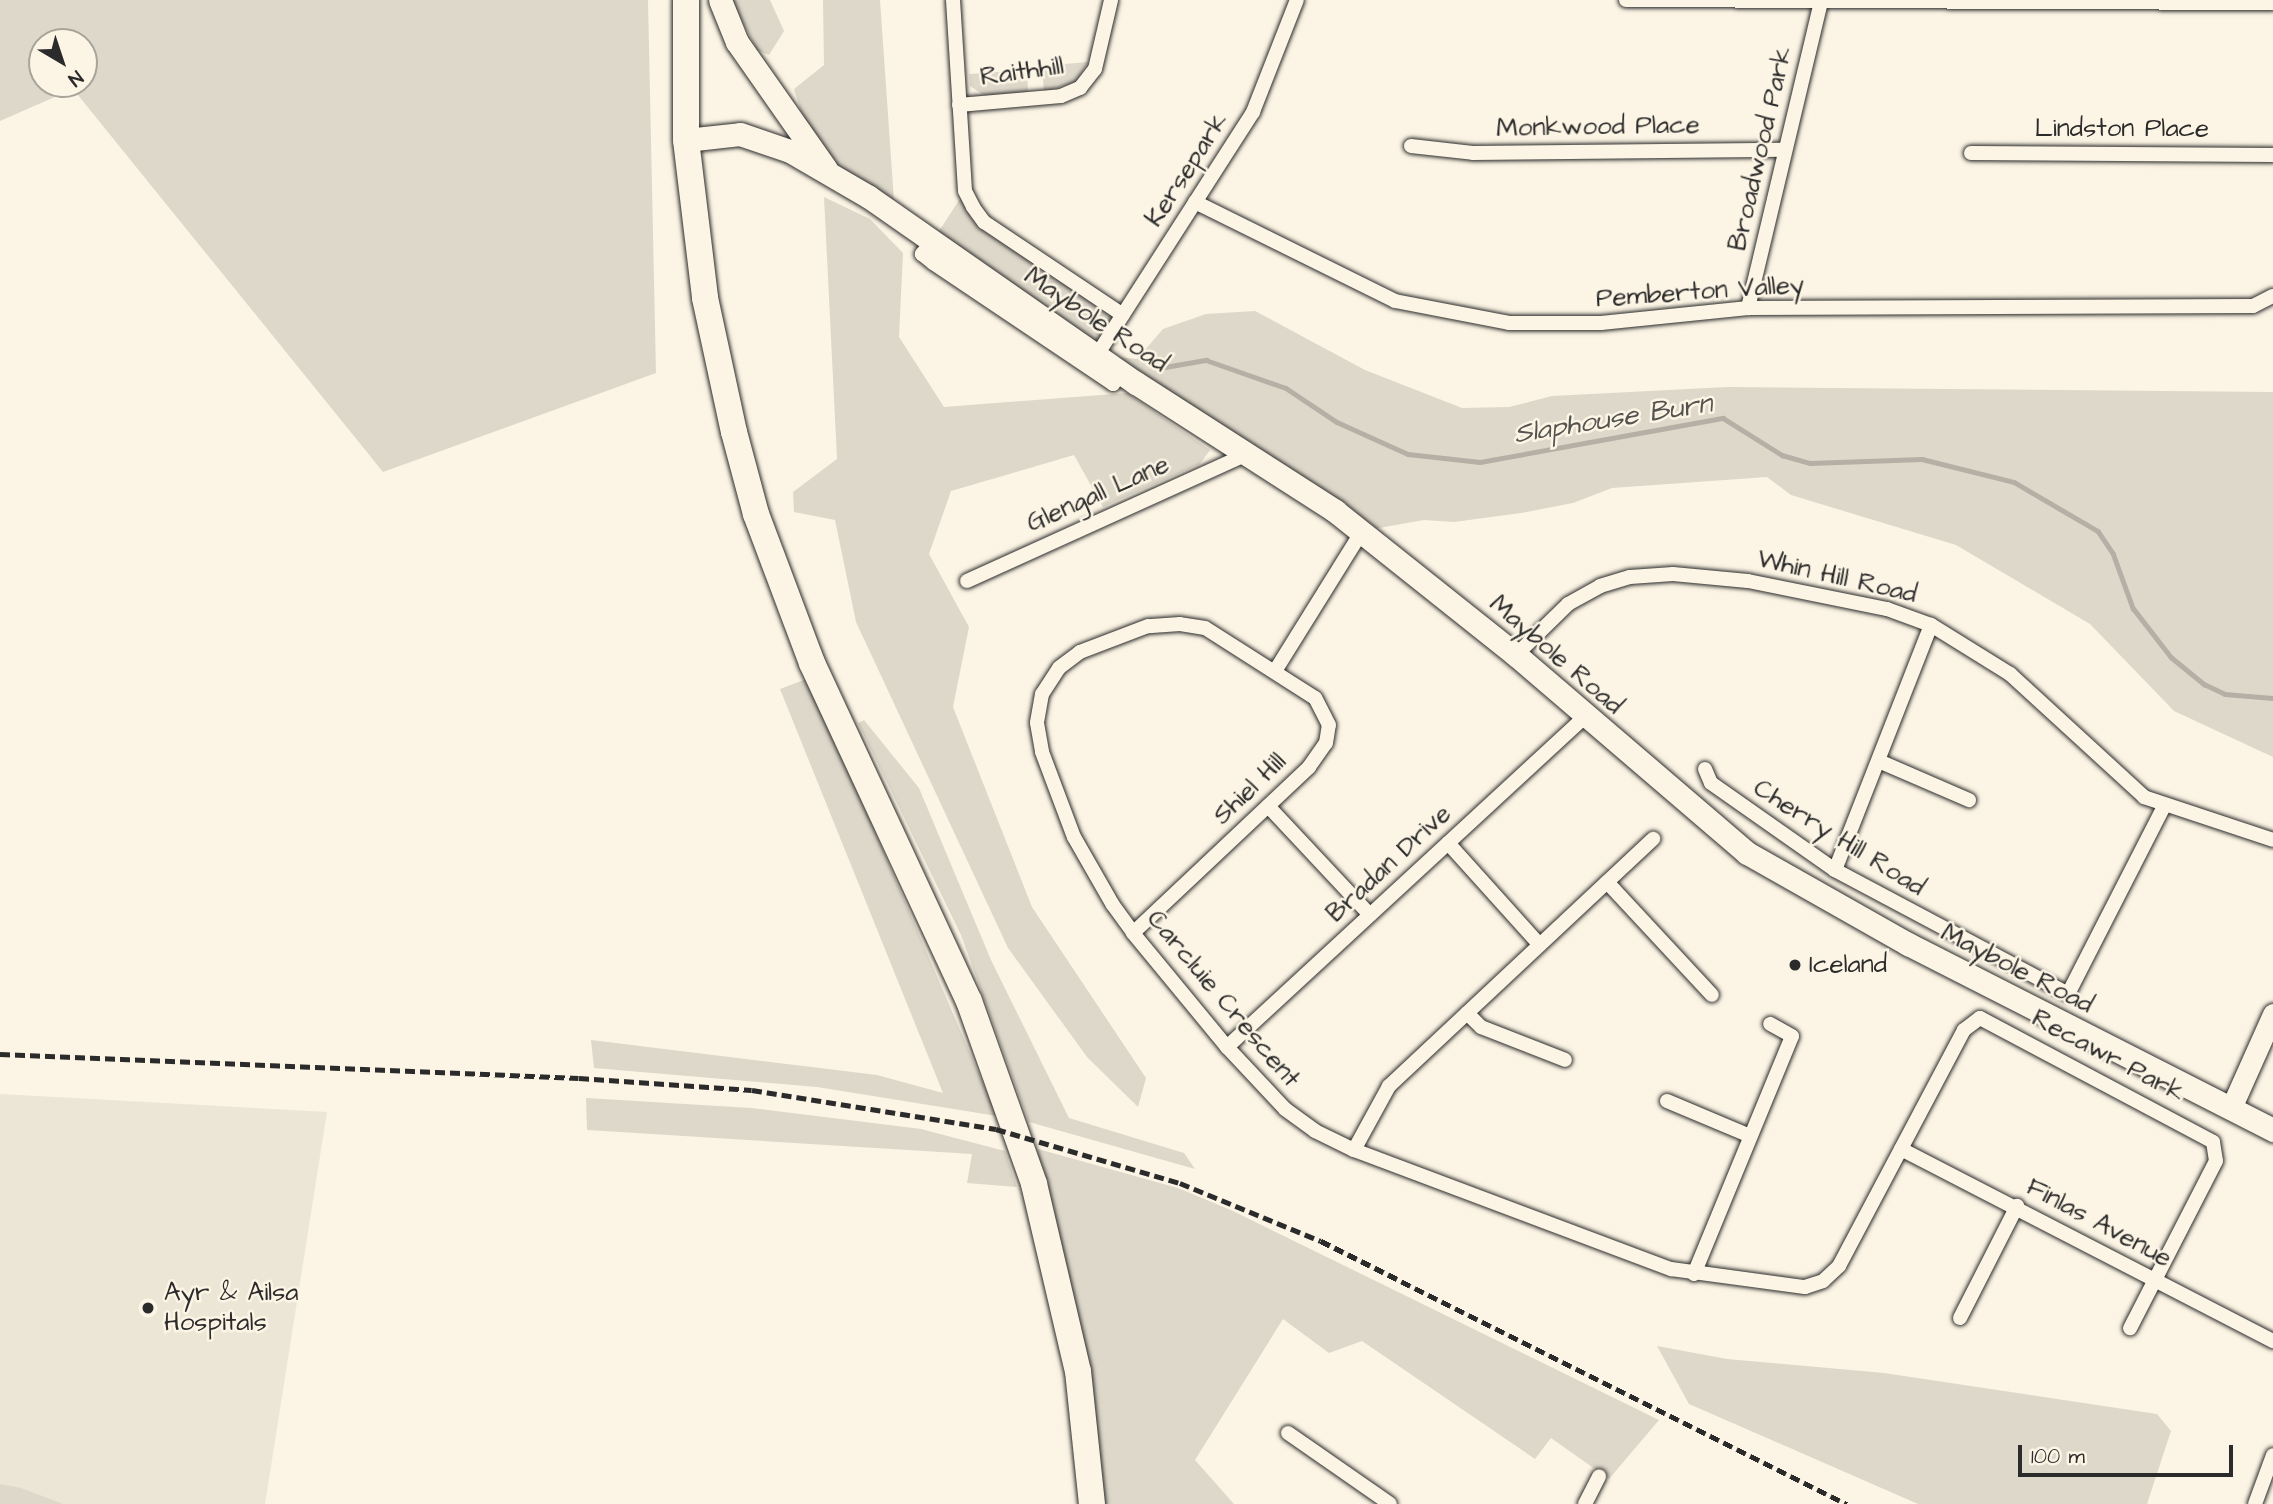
<!DOCTYPE html>
<html>
<head>
<meta charset="utf-8">
<style>
  body { margin:0 }
  #map { position:relative; width:2273px; height:1504px; overflow:hidden; background:#fcf5e5; font-family:"Architects Daughter",sans-serif }
  div>[style] { position:absolute }
  .built>* { inset:0; background:#ece6d7 }
  .green>* { inset:0; background:#ded8ca }
  .stream>* { height:4.5px; margin:-2.25px; padding:0 2.25px; transform-origin:2.25px; border-radius:2.25px; background:#b4b0a5 }
  .roads { filter:drop-shadow(0 0 2px #2b2b2b) drop-shadow(0 0 2px #2b2b2b) }
  .street>* { height:14px; margin:-7px; padding:0 7px; transform-origin:7px; border-radius:7px; background:#fcf5e5 }
  .secondary>* { height:21px; margin:-10.5px; padding:0 10.5px; transform-origin:10.5px; border-radius:10.5px; background:#fcf5e5 }
  .primary>* { height:23px; margin:-11.5px; padding:0 11.5px; transform-origin:11.5px; border-radius:11.5px; background:#fcf5e5 }
  .highway>* { height:26px; margin:-13px; padding:0 13px; transform-origin:13px; border-radius:13px; background:#fcf5e5 }
  .rail>* { height:4.5px; margin-top:-2.25px; transform-origin:0; background:repeating-linear-gradient(90deg,#2b2b2b 0 10px,transparent 0 15px) }
  .dots>* { width:19px; height:19px; translate:-50% -50%; box-sizing:border-box; border:4px solid #fcf5e5; border-radius:50% }
  span { translate:-50% -50%; white-space:nowrap; text-align:center; line-height:1.15; -webkit-text-stroke:5px #fcf5e5; paint-order:stroke }
  .street-label { font-size:26px; color:#2b2b2b }
  .poi-label { font-size:26px; color:#2b2b2b }
  .left { translate:0 -50%; text-align:left }
  .water-label { font-size:28px; color:#545350; font-style:italic }
  .north { position:absolute; left:28px; top:28px; width:70px; height:70px; box-sizing:border-box; background:#fcf5e5; border:2px solid #a8a49b; border-radius:50%; rotate:141deg; font-size:19px; font-weight:700; line-height:28px; text-align:center; color:#2b2b2b }
  .north::after { content:''; display:block; margin:auto; width:24px; height:32px; background:#2b2b2b; clip-path:polygon(50% 0,100% 100%,50% 72%,0 100%) }
  .scale { position:absolute; left:2018px; top:1445px; width:215px; height:32px; box-sizing:border-box; border:4px solid #2b2b2b; border-top:0; padding-left:9px; font-size:21px; line-height:24px; white-space:nowrap; color:#2b2b2b; -webkit-text-stroke:5px #fcf5e5; paint-order:stroke }
</style>
</head>
<body>
<div id="map">
  <div class="built">
    <div style="clip-path:polygon(0 1094px,327px 1112px,265px 1504px,0 1504px)"></div>
  </div>
  <div class="green">
    <div style="clip-path:polygon(evenodd,0 0,648px 0,656px 373px,383px 472px,73px 89px,0 121px,0 0,42px 42px,84px 42px,84px 84px,42px 84px,42px 42px)"></div>
    <div style="clip-path:polygon(732px 0,770px 0,784px 31px,769px 55px,757px 50px)"></div>
    <div style="clip-path:polygon(823px 0,880px 0,895px 215px,831px 175px,802px 115px,794px 89px,824px 65px)"></div>
    <div style="clip-path:polygon(1088px 62px,1076px 82px,1044px 92px,1042px 66px)"></div>
    <div style="clip-path:polygon(1027px 70px,1028px 93px,985px 96px,970px 86px,969px 74px)"></div>
    <div style="clip-path:polygon(965px 191px,984px 222px,1123px 315px,1098px 355px,1137px 359px,1163px 329px,1206px 314px,1255px 311px,1365px 370px,1462px 408px,1509px 407px,1552px 396px,1727px 387px,2273px 392px,2273px 757px,2174px 711px,2090px 624px,1956px 545px,1791px 495px,1767px 477px,1612px 488px,1573px 503px,1521px 513px,1454px 522px,1424px 520px,1362px 531px,1136px 382px,932px 242px)"></div>
    <div style="clip-path:polygon(824px 197px,870px 219px,903px 253px,899px 337px,944px 407px,1127px 393px,1210px 450px,1200px 464px,1103px 507px,1074px 455px,951px 491px,929px 554px,969px 627px,953px 707px,1032px 907px,1146px 1078px,1138px 1107px,1087px 1057px,1008px 948px,856px 622px,835px 520px,794px 512px,793px 492px,837px 459px)"></div>
    <div style="clip-path:polygon(809px 678px,997px 1116px,817px 1087px,594px 1068px,591px 1040px,877px 1075px,943px 1093px,780px 689px)"></div>
    <div style="clip-path:polygon(864px 720px,919px 788px,991px 960px,1069px 1118px,1184px 1153px,1195px 1169px,1029px 1122px,961px 935px,858px 723px)"></div>
    <div style="clip-path:polygon(586px 1098px,751px 1108px,921px 1129px,1005px 1151px,1017px 1187px,967px 1183px,972px 1154px,587px 1130px)"></div>
    <div style="clip-path:polygon(1038px 1149px,1178px 1188px,1233px 1211px,1659px 1420px,1609px 1479px,1551px 1438px,1535px 1459px,1362px 1341px,1329px 1353px,1283px 1319px,1195px 1460px,1234px 1504px,1092px 1504px,1034px 1184px)"></div>
    <div style="clip-path:polygon(1657px 1346px,1727px 1359px,1884px 1373px,2157px 1414px,2171px 1431px,2147px 1504px,1918px 1504px,1689px 1404px)"></div>
    <div style="clip-path:polygon(0 1484px,21px 1488px,63px 1504px,0 1504px)"></div>
  </div>
  <div class="stream">
    <div style="left:1165px;top:367px;width:42px;rotate:-9.7deg"></div>
    <div style="left:1206px;top:360px;width:85px;rotate:19.3deg"></div>
    <div style="left:1286px;top:388px;width:61px;rotate:33.7deg"></div>
    <div style="left:1337px;top:422px;width:78px;rotate:24.3deg"></div>
    <div style="left:1408px;top:454px;width:72px;rotate:6.3deg"></div>
    <div style="left:1480px;top:462px;width:247px;rotate:-10.3deg"></div>
    <div style="left:1723px;top:418px;width:70px;rotate:32.1deg"></div>
    <div style="left:1782px;top:455px;width:29px;rotate:16deg"></div>
    <div style="left:1810px;top:463px;width:112px;rotate:-2deg"></div>
    <div style="left:1922px;top:459px;width:95px;rotate:14deg"></div>
    <div style="left:2014px;top:482px;width:97px;rotate:30.3deg"></div>
    <div style="left:2098px;top:531px;width:27px;rotate:56deg"></div>
    <div style="left:2113px;top:553px;width:59px;rotate:70deg"></div>
    <div style="left:2133px;top:608px;width:62px;rotate:52.2deg"></div>
    <div style="left:2171px;top:657px;width:43px;rotate:39.3deg"></div>
    <div style="left:2204px;top:684px;width:23px;rotate:25deg"></div>
    <div style="left:2225px;top:694px;width:48px;rotate:4.8deg"></div>
  </div>
  <div class="roads">
    <div class="street">
      <div style="left:953px;top:0;width:191px;rotate:86.4deg"></div>
      <div style="left:965px;top:191px;width:18px;rotate:63deg"></div>
      <div style="left:973px;top:207px;width:19px;rotate:54deg"></div>
      <div style="left:984px;top:222px;width:167px;rotate:33.8deg"></div>
      <div style="left:1626px;top:0;width:647px;rotate:0.27deg"></div>
      <div style="left:959px;top:105px;width:102px;rotate:-5deg"></div>
      <div style="left:1061px;top:96px;width:21px;rotate:-23deg"></div>
      <div style="left:1080px;top:88px;width:24px;rotate:-52deg"></div>
      <div style="left:1095px;top:69px;width:71px;rotate:-76.9deg"></div>
      <div style="left:1411px;top:146px;width:62px;rotate:6.4deg"></div>
      <div style="left:1473px;top:153px;width:312px;rotate:-0.6deg"></div>
      <div style="left:1971px;top:153px;width:302px;rotate:0.4deg"></div>
      <div style="left:1195px;top:202px;width:223px;rotate:26.3deg"></div>
      <div style="left:1395px;top:301px;width:116px;rotate:10.9deg"></div>
      <div style="left:1509px;top:323px;width:92px"></div>
      <div style="left:1601px;top:323px;width:148px;rotate:-5.8deg"></div>
      <div style="left:1748px;top:308px;width:505px;rotate:-0.23deg"></div>
      <div style="left:2253px;top:306px;width:22px;rotate:-27deg"></div>
      <div style="left:932px;top:242px;width:16px;rotate:130deg"></div>
      <div style="left:922px;top:254px;width:14px;rotate:39deg"></div>
      <div style="left:933px;top:263px;width:217px;rotate:33.9deg"></div>
      <div style="left:1113px;top:384px;width:15px;rotate:-53deg"></div>
      <div style="left:1748px;top:308px;width:316px;rotate:-76.6deg"></div>
      <div style="left:1097px;top:355px;width:289px;rotate:-57.3deg"></div>
      <div style="left:1253px;top:112px;width:120px;rotate:-68.6deg"></div>
      <div style="left:967px;top:581px;width:310px;rotate:-24.4deg"></div>
      <div style="left:1516px;top:655px;width:73px;rotate:-44.4deg"></div>
      <div style="left:1568px;top:604px;width:37px;rotate:-29deg"></div>
      <div style="left:1600px;top:586px;width:31px;rotate:-17deg"></div>
      <div style="left:1630px;top:577px;width:43px;rotate:-4deg"></div>
      <div style="left:1673px;top:574px;width:75px;rotate:5.3deg"></div>
      <div style="left:1748px;top:581px;width:142px;rotate:11.4deg"></div>
      <div style="left:1887px;top:609px;width:47px;rotate:20deg"></div>
      <div style="left:1931px;top:625px;width:93px;rotate:31.8deg"></div>
      <div style="left:2010px;top:674px;width:182px;rotate:42.5deg"></div>
      <div style="left:2144px;top:797px;width:136px;rotate:18.4deg"></div>
      <div style="left:1275px;top:671px;width:165px;rotate:-58.1deg"></div>
      <div style="left:1881px;top:762px;width:96px;rotate:23.4deg"></div>
      <div style="left:1705px;top:769px;width:15px;rotate:67deg"></div>
      <div style="left:1711px;top:783px;width:151px;rotate:35.1deg"></div>
      <div style="left:1835px;top:870px;width:264px;rotate:28deg"></div>
      <div style="left:2068px;top:994px;width:211px;rotate:-62.9deg"></div>
      <div style="left:1268px;top:806px;width:149px;rotate:46.9deg"></div>
      <div style="left:1448px;top:843px;width:137px;rotate:48deg"></div>
      <div style="left:1835px;top:870px;width:263px;rotate:-68.6deg"></div>
      <div style="left:1607px;top:882px;width:154px;rotate:47.1deg"></div>
      <div style="left:1133px;top:933px;width:242px;rotate:-43.3deg"></div>
      <div style="left:1309px;top:767px;width:29px;rotate:-55deg"></div>
      <div style="left:1326px;top:743px;width:18px;rotate:-81deg"></div>
      <div style="left:1329px;top:725px;width:30px;rotate:-117deg"></div>
      <div style="left:1315px;top:698px;width:130px;rotate:-147.5deg"></div>
      <div style="left:1205px;top:628px;width:25px;rotate:-171deg"></div>
      <div style="left:1180px;top:624px;width:32px;rotate:176deg"></div>
      <div style="left:1148px;top:626px;width:73px;rotate:159.1deg"></div>
      <div style="left:1080px;top:652px;width:26px;rotate:143deg"></div>
      <div style="left:1059px;top:668px;width:31px;rotate:123deg"></div>
      <div style="left:1042px;top:694px;width:29px;rotate:100deg"></div>
      <div style="left:1037px;top:723px;width:29px;rotate:80deg"></div>
      <div style="left:1042px;top:752px;width:91px;rotate:69.4deg"></div>
      <div style="left:1074px;top:837px;width:78px;rotate:60.2deg"></div>
      <div style="left:1113px;top:905px;width:34px;rotate:54deg"></div>
      <div style="left:1133px;top:933px;width:148px;rotate:50.5deg"></div>
      <div style="left:1227px;top:1047px;width:85px;rotate:46.9deg"></div>
      <div style="left:1285px;top:1109px;width:37px;rotate:36deg"></div>
      <div style="left:1315px;top:1131px;width:43px;rotate:26deg"></div>
      <div style="left:1354px;top:1150px;width:339px;rotate:20.6deg"></div>
      <div style="left:1671px;top:1269px;width:135px;rotate:7.7deg"></div>
      <div style="left:1805px;top:1287px;width:19px;rotate:-18deg"></div>
      <div style="left:1823px;top:1281px;width:22px;rotate:-43deg"></div>
      <div style="left:1839px;top:1266px;width:267px;rotate:-62.1deg"></div>
      <div style="left:1964px;top:1030px;width:20px;rotate:-37deg"></div>
      <div style="left:1980px;top:1018px;width:264px;rotate:28deg"></div>
      <div style="left:2213px;top:1142px;width:19px;rotate:81deg"></div>
      <div style="left:2216px;top:1161px;width:188px;rotate:117.2deg"></div>
      <div style="left:1467px;top:1013px;width:20px;rotate:45deg"></div>
      <div style="left:1481px;top:1027px;width:90px;rotate:21.4deg"></div>
      <div style="left:1227px;top:1047px;width:486px;rotate:-42.7deg"></div>
      <div style="left:1667px;top:1101px;width:88px;rotate:22.8deg"></div>
      <div style="left:1901px;top:1149px;width:419px;rotate:27.3deg"></div>
      <div style="left:1354px;top:1150px;width:73px;rotate:-61.3deg"></div>
      <div style="left:1389px;top:1086px;width:362px;rotate:-43.1deg"></div>
      <div style="left:1694px;top:1274px;width:257px;rotate:-67.6deg"></div>
      <div style="left:1792px;top:1036px;width:25px;rotate:-151deg"></div>
      <div style="left:1960px;top:1318px;width:126px;rotate:-63deg"></div>
      <div style="left:1288px;top:1433px;width:124px;rotate:34.8deg"></div>
      <div style="left:1585px;top:1504px;width:31px;rotate:-63deg"></div>
      <div style="left:2255px;top:1504px;width:52px;rotate:-69.8deg"></div>
    </div>
    <div class="secondary">
      <div style="left:2231px;top:1108px;width:103px;rotate:-65.9deg"></div>
    </div>
    <div class="primary">
      <div style="left:720px;top:0;width:45px;rotate:68deg"></div>
      <div style="left:737px;top:42px;width:155px;rotate:55deg"></div>
      <div style="left:686px;top:140px;width:54px;rotate:-6.3deg"></div>
      <div style="left:740px;top:134px;width:53px;rotate:18.8deg"></div>
      <div style="left:790px;top:151px;width:91px;rotate:30.2deg"></div>
      <div style="left:869px;top:197px;width:325px;rotate:34.9deg"></div>
      <div style="left:1136px;top:383px;width:237px;rotate:32.7deg"></div>
      <div style="left:1335px;top:511px;width:231px;rotate:38.5deg"></div>
      <div style="left:1516px;top:655px;width:304px;rotate:40.6deg"></div>
      <div style="left:1747px;top:853px;width:185px;rotate:29.5deg"></div>
      <div style="left:1908px;top:944px;width:410px;rotate:27deg"></div>
    </div>
    <div class="highway">
      <div style="left:686px;top:0;width:140px;rotate:90deg"></div>
      <div style="left:686px;top:140px;width:159px;rotate:83.1deg"></div>
      <div style="left:705px;top:298px;width:137px;rotate:77.8deg"></div>
      <div style="left:734px;top:432px;width:85px;rotate:75deg"></div>
      <div style="left:756px;top:514px;width:159px;rotate:69.4deg"></div>
      <div style="left:812px;top:663px;width:373px;rotate:65.1deg"></div>
      <div style="left:969px;top:1001px;width:194px;rotate:70.4deg"></div>
      <div style="left:1034px;top:1184px;width:192px;rotate:76.8deg"></div>
      <div style="left:1078px;top:1371px;width:134px;rotate:84deg"></div>
    </div>
  </div>
  <div class="rail">
    <div style="left:0;top:1054px;width:579px;rotate:2.37deg"></div>
    <div style="left:579px;top:1078px;width:173px;rotate:4deg"></div>
    <div style="left:752px;top:1090px;width:247px;rotate:9.1deg"></div>
    <div style="left:996px;top:1129px;width:192px;rotate:16.4deg"></div>
    <div style="left:1180px;top:1183px;width:152px;rotate:22.4deg"></div>
    <div style="left:1321px;top:1241px;width:588px;rotate:26.57deg"></div>
  </div>
  <div class="dots">
    <div style="left:1795px;top:965px;background:#2b2b2b"></div>
    <div style="left:148px;top:1308px;background:#2b2b2b"></div>
  </div>
  <div class="street-label">
    <span style="left:1022px;top:72px;rotate:-8deg">Raithhill</span>
    <span style="left:1598px;top:127px;rotate:-1deg">Monkwood Place</span>
    <span style="left:2122px;top:129px">Lindston Place</span>
    <span style="left:1761px;top:149px;rotate:-77deg">Broadwood Park</span>
    <span style="left:1187px;top:170px;rotate:-57deg">Kersepark</span>
    <span style="left:1700px;top:292px;rotate:-4deg">Pemberton Valley</span>
    <span style="left:1096px;top:320px;rotate:34deg">Maybole Road</span>
    <span style="left:1098px;top:494px;rotate:-24deg">Glengall Lane</span>
    <span style="left:1837px;top:577px;rotate:13deg">Whin Hill Road</span>
    <span style="left:1556px;top:655px;rotate:41deg">Maybole Road</span>
    <span style="left:1250px;top:789px;rotate:-44deg">Shiel Hill</span>
    <span style="left:1839px;top:838px;rotate:32deg">Cherry Hill Road</span>
    <span style="left:1389px;top:864px;rotate:-43deg">Bradan Drive</span>
    <span style="left:2017px;top:969px;rotate:27deg">Maybole Road</span>
    <span style="left:1223px;top:999px;rotate:50deg">Carcluie Crescent</span>
    <span style="left:2108px;top:1056px;rotate:28deg">Recawr Park</span>
    <span style="left:2099px;top:1223px;rotate:28deg">Finlas Avenue</span>
  </div>
  <div class="poi-label">
    <span class="left" style="left:1809px;top:965px">Iceland</span>
    <span class="left" style="left:164px;top:1308px">Ayr &amp; Ailsa<br>Hospitals</span>
  </div>
  <div class="water-label">
    <span style="left:1613px;top:419px;rotate:-9deg">Slaphouse Burn</span>
  </div>
  <div class="north">N</div>
  <div class="scale">100 m</div>
</div>
</body>
</html>
